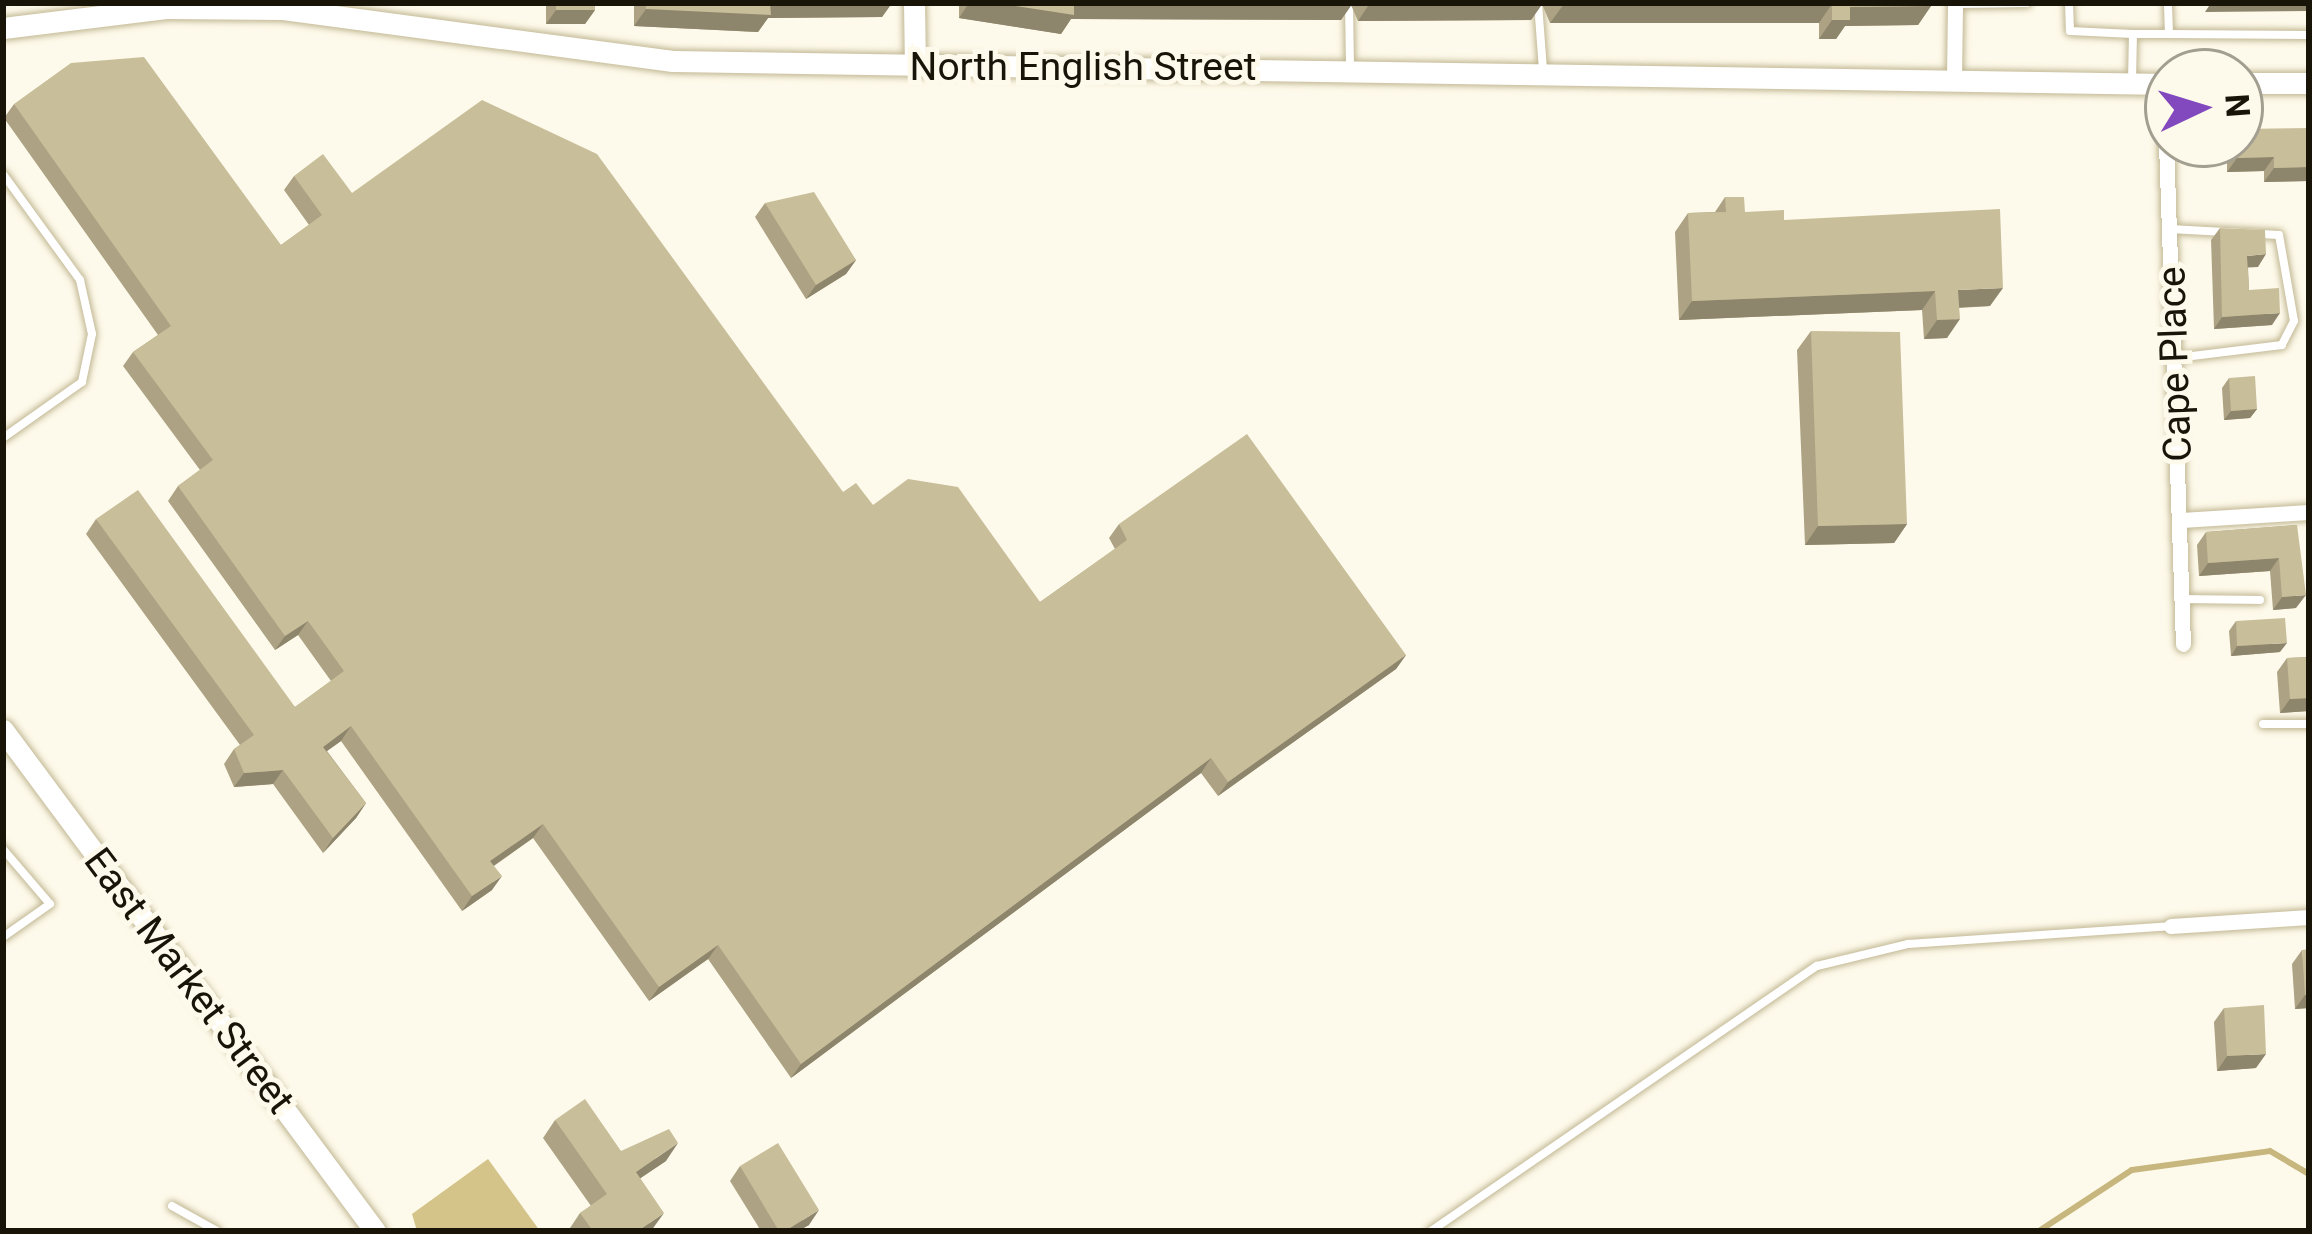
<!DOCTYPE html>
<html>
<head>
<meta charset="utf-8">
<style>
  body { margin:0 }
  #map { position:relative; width:2312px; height:1234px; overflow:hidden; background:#fefaeb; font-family:Roboto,sans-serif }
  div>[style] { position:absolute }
  .forest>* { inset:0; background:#d4c48a }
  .stream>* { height:6px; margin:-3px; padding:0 3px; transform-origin:3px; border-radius:3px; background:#c7b77e }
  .roads { filter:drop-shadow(0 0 3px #c2b894) drop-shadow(0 0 3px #c2b894) }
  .lane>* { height:8px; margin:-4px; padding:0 4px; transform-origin:4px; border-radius:4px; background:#fff }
  .street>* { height:15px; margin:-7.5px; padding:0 7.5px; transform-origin:7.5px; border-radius:7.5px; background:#fff }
  .secondary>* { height:21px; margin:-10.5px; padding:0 10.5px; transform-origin:10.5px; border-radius:10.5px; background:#fff }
  .wall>* { inset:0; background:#ada384 }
  .shaded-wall>* { inset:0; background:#8d856c }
  .building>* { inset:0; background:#c9be9a }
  span { translate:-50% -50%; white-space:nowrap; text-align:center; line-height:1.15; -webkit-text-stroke:10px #fefaeb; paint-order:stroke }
  .street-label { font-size:39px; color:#181407 }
  .frame { position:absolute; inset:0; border:6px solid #181407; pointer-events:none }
  .north { position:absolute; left:2144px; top:48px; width:120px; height:120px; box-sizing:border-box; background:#fefaeb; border:3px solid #a29e90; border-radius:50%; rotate:86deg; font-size:33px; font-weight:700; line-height:48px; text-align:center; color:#181407 }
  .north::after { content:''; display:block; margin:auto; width:42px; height:54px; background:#8248be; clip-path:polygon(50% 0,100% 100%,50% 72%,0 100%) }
</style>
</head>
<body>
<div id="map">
  <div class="forest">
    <div style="clip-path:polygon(488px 1159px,540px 1231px,417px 1231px,412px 1214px)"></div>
  </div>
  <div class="stream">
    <div style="left:2039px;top:1231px;width:111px;rotate:-33.3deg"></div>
    <div style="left:2132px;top:1170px;width:139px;rotate:-7.8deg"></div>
    <div style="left:2270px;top:1151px;width:45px;rotate:30.5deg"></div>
  </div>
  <div class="roads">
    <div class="lane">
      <div style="left:1349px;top:3px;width:64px;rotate:89.1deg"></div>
      <div style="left:1538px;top:3px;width:67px;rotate:85.7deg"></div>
      <div style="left:2069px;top:3px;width:28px;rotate:88deg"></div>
      <div style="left:2070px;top:31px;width:63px;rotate:2.7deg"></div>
      <div style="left:1957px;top:4px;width:70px;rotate:-0.8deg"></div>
      <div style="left:2169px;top:34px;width:140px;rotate:0.4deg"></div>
      <div style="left:2132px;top:81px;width:47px;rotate:-88.8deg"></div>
      <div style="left:2133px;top:34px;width:36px"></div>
      <div style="left:2169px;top:34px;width:31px;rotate:-92deg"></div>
      <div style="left:3px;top:174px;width:131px;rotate:54deg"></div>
      <div style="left:80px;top:280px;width:55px;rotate:77.5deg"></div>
      <div style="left:92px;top:334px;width:49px;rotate:101.8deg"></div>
      <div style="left:82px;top:382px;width:97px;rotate:144.7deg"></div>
      <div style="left:2170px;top:229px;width:109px;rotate:3.2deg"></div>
      <div style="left:2279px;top:235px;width:87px;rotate:80.1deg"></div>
      <div style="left:2294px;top:321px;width:27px;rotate:117deg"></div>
      <div style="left:2282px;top:345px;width:107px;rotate:173deg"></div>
      <div style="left:2183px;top:599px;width:77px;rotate:0.7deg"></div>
      <div style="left:2263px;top:724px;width:46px"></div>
      <div style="left:3px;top:849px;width:72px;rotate:49.5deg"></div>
      <div style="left:50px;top:904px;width:57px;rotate:144.9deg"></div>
      <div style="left:172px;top:1206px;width:51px;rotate:29.1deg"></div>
      <div style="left:1431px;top:1231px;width:468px;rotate:-34.5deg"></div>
      <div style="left:1817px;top:966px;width:94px;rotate:-13.6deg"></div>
      <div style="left:1908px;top:944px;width:262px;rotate:-3.9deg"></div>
    </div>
    <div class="street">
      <div style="left:1954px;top:78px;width:75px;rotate:-89.2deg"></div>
      <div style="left:2164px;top:84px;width:560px;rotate:88.06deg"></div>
      <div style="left:2181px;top:520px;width:128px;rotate:-3.6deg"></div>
      <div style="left:2171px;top:926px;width:138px;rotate:-3.7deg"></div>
    </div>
    <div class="secondary">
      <div style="left:914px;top:3px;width:64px;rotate:89.1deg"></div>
      <div style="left:3px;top:28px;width:164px;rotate:-7deg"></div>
      <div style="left:166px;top:8px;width:117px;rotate:0.5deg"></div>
      <div style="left:283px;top:9px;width:393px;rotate:7.6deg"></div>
      <div style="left:673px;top:61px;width:1495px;rotate:0.88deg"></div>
      <div style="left:2240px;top:83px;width:69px"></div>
      <div style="left:3px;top:730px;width:624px;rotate:53.41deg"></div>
    </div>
  </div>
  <div class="wall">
    <div style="clip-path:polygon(546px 3px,595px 3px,595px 10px,585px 24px,546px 24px)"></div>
    <div style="clip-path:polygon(634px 3px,892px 3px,882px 17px,768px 18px,758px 32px,634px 26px)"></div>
    <div style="clip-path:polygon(959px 3px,1931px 3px,1931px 6px,1918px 25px,1845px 26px,1836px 39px,1819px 39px,1819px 23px,1550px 23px,1542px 4px,1531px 20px,1358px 21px,1351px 5px,1341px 20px,1071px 19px,1061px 34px,959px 18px)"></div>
    <div style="clip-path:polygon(14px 104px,281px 245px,309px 225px,284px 190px,294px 176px,352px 193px,843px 492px,873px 505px,1040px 602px,1115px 549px,1109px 538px,1119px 524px,1406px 655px,1396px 669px,1218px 796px,1201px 773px,791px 1078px,708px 959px,649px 1001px,533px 838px,494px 866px,492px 890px,462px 911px,341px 741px,327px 751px,366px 803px,356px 818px,323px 853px,273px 784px,234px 787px,224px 764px,234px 749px,240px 745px,86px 534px,96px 519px,295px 707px,331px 681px,298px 635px,275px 650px,168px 501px,178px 486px,200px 470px,123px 366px,133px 352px,158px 335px,4px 118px)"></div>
    <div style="clip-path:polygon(2309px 128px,2309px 181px,2264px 182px,2264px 171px,2227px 172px,2227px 144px,2240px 144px)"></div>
    <div style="clip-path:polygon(1725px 197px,1745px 212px,1784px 220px,1990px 306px,1959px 308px,1947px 338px,1924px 339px,1922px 310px,1679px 320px,1675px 232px,1688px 213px,1715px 212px)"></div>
    <div style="clip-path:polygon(765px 203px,856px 260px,846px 274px,806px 299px,755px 217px)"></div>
    <div style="clip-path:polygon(2220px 228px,2258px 267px,2248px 267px,2249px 290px,2272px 325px,2214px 329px,2211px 240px)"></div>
    <div style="clip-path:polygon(1811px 331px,1907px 524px,1894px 543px,1805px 545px,1797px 350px)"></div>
    <div style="clip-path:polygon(2229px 378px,2257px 409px,2250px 418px,2224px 420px,2222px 388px)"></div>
    <div style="clip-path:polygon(2297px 525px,2296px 608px,2273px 610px,2270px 571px,2199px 576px,2197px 545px,2206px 532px)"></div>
    <div style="clip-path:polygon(2236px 621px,2280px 652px,2231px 656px,2229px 631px)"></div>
    <div style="clip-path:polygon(2309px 657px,2309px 711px,2280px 713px,2277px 672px,2287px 658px)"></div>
    <div style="clip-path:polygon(2302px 950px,2309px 1008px,2295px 1009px,2292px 964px)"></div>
    <div style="clip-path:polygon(2224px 1008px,2256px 1068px,2217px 1071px,2214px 1022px)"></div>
    <div style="clip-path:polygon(555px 1120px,621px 1151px,666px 1161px,640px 1178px,651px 1231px,568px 1231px,580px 1213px,591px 1206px,543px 1138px)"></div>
    <div style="clip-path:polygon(740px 1166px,809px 1225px,798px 1231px,761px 1231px,730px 1181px)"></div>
  </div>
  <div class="shaded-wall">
    <div style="clip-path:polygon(769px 3px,892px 3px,882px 17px,768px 18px,758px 32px,634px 26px,646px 9px)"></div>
    <div style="clip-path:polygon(969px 3px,1353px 3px,1341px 20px,1071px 19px,1061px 34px,959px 18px)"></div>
    <div style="clip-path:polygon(1370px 3px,1543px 3px,1531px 20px,1358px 21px)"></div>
    <div style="clip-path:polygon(2211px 3px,2309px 3px,2309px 11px,2205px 12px)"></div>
    <div style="clip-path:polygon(1564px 4px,1832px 4px,1819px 23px,1550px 23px)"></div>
    <div style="clip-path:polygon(1931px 6px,1918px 25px,1845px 26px,1836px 39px,1819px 39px,1832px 20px,1850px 7px)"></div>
    <div style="clip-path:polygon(556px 10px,595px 10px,585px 24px,546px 24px)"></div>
    <div style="clip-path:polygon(2274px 157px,2264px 171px,2227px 172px,2237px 158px)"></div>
    <div style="clip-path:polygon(2309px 167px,2309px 181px,2264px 182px,2274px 168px)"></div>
    <div style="clip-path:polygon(2266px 254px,2258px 267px,2238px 268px,2247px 256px)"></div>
    <div style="clip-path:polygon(856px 260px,846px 274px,806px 299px,816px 285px)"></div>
    <div style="clip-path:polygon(2003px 288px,1990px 306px,1945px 308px,1958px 290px)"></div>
    <div style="clip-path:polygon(1935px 291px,1922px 310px,1679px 320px,1692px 301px)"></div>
    <div style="clip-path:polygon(2280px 313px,2272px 325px,2214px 329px,2222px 317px)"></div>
    <div style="clip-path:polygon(1960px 319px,1947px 338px,1924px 339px,1937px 320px)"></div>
    <div style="clip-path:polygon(2257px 409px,2250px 418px,2224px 420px,2231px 411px)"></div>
    <div style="clip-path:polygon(1907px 524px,1894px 543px,1805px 545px,1818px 526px)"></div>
    <div style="clip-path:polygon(2279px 558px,2270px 571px,2199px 576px,2208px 563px)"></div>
    <div style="clip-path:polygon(2306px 595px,2296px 608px,2273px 610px,2282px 597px)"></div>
    <div style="clip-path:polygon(308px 621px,298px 635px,275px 650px,285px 636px)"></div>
    <div style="clip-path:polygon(2287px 643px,2280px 652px,2231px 656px,2237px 646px)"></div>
    <div style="clip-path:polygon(1406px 655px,1396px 669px,1218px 796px,1228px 782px)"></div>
    <div style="clip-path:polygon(2309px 698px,2309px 711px,2280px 713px,2290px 699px)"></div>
    <div style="clip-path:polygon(351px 726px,341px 741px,313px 761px,323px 747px)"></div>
    <div style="clip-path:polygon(1211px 758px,1201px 773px,791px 1078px,801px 1064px)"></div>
    <div style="clip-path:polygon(283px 770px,273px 784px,234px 787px,244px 773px)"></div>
    <div style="clip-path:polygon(366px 803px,356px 818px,323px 853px,333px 838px)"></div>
    <div style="clip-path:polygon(543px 824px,533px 838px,480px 875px,490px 861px)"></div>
    <div style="clip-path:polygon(502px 876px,492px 890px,462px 911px,472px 896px)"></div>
    <div style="clip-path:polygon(718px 945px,708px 959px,649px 1001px,659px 987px)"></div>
    <div style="clip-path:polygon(2305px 995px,2309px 995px,2309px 1008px,2295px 1009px)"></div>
    <div style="clip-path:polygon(2266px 1054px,2256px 1068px,2217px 1071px,2227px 1056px)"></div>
    <div style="clip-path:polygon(678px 1143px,666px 1161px,623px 1190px,636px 1172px)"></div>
    <div style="clip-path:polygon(819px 1210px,809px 1225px,798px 1231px,785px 1231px)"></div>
    <div style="clip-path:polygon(664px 1213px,651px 1231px,638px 1231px)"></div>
  </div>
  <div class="building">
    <div style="clip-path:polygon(556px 3px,595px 3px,595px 10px,556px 10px)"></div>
    <div style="clip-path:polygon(646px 3px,770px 3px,771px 15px,646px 9px)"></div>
    <div style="clip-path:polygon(996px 3px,1074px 3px,1074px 15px)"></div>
    <div style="clip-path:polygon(1563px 3px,1931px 3px,1931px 6px,1850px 7px,1850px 20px,1832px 20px,1832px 4px)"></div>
    <div style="clip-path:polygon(144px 57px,281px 245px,322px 215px,294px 176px,323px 154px,352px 193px,482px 100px,597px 154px,843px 492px,856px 483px,873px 505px,908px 479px,958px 487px,1040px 602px,1127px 540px,1119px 524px,1247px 434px,1406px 655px,1228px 782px,1211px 758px,801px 1064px,718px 945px,659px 987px,543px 824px,490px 861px,502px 876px,472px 896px,351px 726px,323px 747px,366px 803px,333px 838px,283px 770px,244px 773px,234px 749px,254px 735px,96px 519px,138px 490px,295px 707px,344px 671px,308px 621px,285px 636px,178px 486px,213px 460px,133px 352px,171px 326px,14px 104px,71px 63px)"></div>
    <div style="clip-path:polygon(2309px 128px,2309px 167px,2274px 168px,2274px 157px,2237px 158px,2237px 144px,2240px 144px,2240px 129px)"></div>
    <div style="clip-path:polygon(814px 192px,856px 260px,816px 285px,765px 203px)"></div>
    <div style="clip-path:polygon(1725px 197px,1744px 197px,1745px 212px,1784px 210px,1784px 220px,2000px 209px,2003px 288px,1958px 290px,1960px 319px,1937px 320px,1935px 291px,1692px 301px,1688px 213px,1726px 212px)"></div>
    <div style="clip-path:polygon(2220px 228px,2265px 230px,2266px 254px,2247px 256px,2249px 290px,2279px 288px,2280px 313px,2222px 317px)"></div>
    <div style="clip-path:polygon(1811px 331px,1900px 332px,1907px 524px,1818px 526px)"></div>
    <div style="clip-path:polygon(2255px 376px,2257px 409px,2231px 411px,2229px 378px)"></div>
    <div style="clip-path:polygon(2297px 525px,2306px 595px,2282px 597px,2279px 558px,2208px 563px,2206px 532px)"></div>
    <div style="clip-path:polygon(2285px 618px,2287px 643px,2237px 646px,2236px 621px)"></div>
    <div style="clip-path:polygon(2309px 657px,2309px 698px,2290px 699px,2287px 658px)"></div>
    <div style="clip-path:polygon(2309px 949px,2309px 995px,2305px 995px,2302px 950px)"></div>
    <div style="clip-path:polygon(2264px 1005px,2266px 1054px,2227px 1056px,2224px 1008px)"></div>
    <div style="clip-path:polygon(585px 1099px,621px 1151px,669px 1129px,678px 1143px,636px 1172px,664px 1213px,638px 1231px,593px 1231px,580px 1213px,607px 1194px,555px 1120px)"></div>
    <div style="clip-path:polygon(778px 1143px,819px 1210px,785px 1231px,779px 1231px,740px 1166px)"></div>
  </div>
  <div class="street-label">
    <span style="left:1083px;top:67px">North English Street</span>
    <span style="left:2175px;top:364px;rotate:-92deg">Cape Place</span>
    <span style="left:189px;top:981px;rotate:53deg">East Market Street</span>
  </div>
  <div class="frame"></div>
  <div class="north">N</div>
</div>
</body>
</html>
